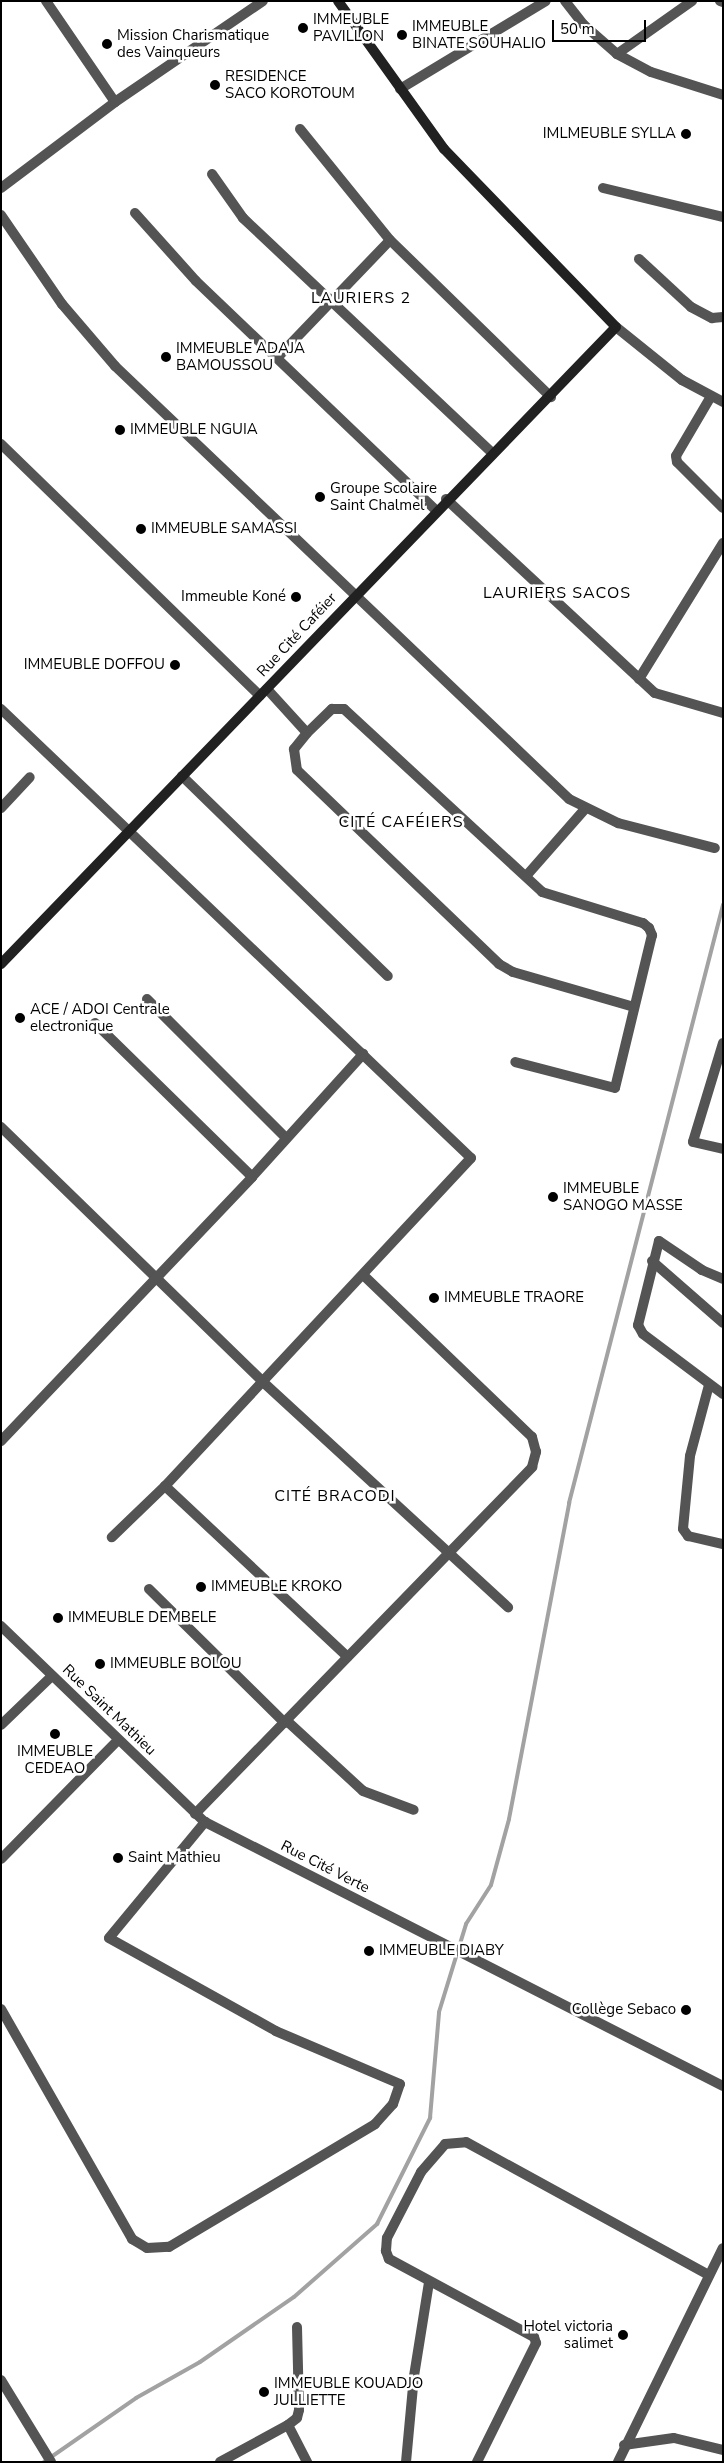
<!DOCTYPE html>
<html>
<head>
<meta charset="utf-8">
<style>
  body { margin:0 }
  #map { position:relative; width:724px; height:2463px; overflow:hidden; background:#fff; font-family:"Nunito Sans",sans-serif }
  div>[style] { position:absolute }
  .stream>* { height:4px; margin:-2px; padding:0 2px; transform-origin:2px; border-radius:2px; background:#a2a2a2 }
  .street>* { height:10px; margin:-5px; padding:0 5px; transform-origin:5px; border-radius:5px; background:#545454 }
  .secondary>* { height:10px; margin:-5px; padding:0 5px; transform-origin:5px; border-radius:5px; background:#212121 }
  .dots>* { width:14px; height:14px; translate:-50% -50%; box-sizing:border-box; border:2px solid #fff; border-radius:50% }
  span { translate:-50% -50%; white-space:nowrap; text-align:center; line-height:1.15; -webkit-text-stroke:5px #fff; paint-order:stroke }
  .poi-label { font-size:15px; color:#000 }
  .left { translate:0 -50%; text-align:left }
  .right { translate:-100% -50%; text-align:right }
  .street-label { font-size:15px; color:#000 }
  .neighbourhood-label { font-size:16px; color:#000; letter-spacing:1px }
  .frame { position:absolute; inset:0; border:2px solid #000; pointer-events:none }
  .scale { position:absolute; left:552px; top:20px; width:94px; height:22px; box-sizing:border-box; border:2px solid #000; border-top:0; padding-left:6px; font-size:15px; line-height:18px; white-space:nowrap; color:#000; -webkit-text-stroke:4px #fff; paint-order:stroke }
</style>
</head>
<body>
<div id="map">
  <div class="stream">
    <div style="left:44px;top:2462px;width:112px;rotate:-34.8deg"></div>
    <div style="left:136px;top:2398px;width:73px;rotate:-29.4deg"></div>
    <div style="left:200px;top:2362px;width:114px;rotate:-34.7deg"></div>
    <div style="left:294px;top:2297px;width:111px;rotate:-41.3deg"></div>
    <div style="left:377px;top:2224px;width:119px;rotate:-63.4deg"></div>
    <div style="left:430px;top:2118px;width:106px;rotate:-85.1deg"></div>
    <div style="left:439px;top:2012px;width:92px;rotate:-72.9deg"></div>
    <div style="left:466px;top:1924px;width:46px;rotate:-57.3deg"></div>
    <div style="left:491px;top:1885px;width:68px;rotate:-74.7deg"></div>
    <div style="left:509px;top:1819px;width:322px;rotate:-79.2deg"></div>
    <div style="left:569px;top:1503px;width:618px;rotate:-75.56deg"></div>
  </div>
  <div class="street">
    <div style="left:46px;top:1px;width:122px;rotate:55.7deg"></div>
    <div style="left:565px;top:1px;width:31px;rotate:52deg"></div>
    <div style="left:584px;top:25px;width:44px;rotate:41.3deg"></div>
    <div style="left:617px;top:54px;width:38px;rotate:28deg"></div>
    <div style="left:651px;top:72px;width:76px;rotate:17.7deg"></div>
    <div style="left:720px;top:1px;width:3px;rotate:18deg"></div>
    <div style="left:617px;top:54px;width:92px;rotate:-35.2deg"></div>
    <div style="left:400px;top:89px;width:170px;rotate:-31.1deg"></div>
    <div style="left:300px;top:129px;width:143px;rotate:51deg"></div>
    <div style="left:390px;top:240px;width:225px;rotate:44.3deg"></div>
    <div style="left:212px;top:174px;width:54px;rotate:54.8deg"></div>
    <div style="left:243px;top:218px;width:342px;rotate:43.3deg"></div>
    <div style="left:1px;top:188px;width:143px;rotate:-37deg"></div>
    <div style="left:115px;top:102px;width:179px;rotate:-34.3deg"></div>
    <div style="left:603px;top:188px;width:123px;rotate:13.6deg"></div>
    <div style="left:135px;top:213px;width:91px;rotate:48.1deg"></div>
    <div style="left:196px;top:281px;width:332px;rotate:43.7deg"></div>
    <div style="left:1px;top:215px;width:108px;rotate:55.6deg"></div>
    <div style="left:62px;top:304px;width:82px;rotate:49.5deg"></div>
    <div style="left:115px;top:366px;width:627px;rotate:43.64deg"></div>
    <div style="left:569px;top:799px;width:55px;rotate:26.1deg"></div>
    <div style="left:618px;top:823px;width:100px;rotate:14.5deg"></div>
    <div style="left:639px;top:259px;width:71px;rotate:42.7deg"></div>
    <div style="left:691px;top:307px;width:24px;rotate:28deg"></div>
    <div style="left:712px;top:318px;width:11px;rotate:-5deg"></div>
    <div style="left:616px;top:327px;width:85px;rotate:38.8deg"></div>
    <div style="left:682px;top:380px;width:47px;rotate:28.2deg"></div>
    <div style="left:277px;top:358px;width:163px;rotate:-46.2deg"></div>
    <div style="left:710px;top:398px;width:67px;rotate:120.4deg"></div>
    <div style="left:676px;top:456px;width:6px;rotate:81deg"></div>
    <div style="left:677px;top:462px;width:65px;rotate:45deg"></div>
    <div style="left:1px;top:444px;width:361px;rotate:44.2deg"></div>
    <div style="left:446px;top:499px;width:285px;rotate:42.9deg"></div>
    <div style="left:655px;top:693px;width:71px;rotate:16.4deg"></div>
    <div style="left:639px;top:679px;width:160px;rotate:-58.3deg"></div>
    <div style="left:267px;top:689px;width:59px;rotate:47.7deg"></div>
    <div style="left:307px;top:733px;width:21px;rotate:129deg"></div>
    <div style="left:294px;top:749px;width:21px;rotate:82deg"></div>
    <div style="left:297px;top:770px;width:280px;rotate:43.8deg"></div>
    <div style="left:499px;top:964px;width:16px;rotate:30deg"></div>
    <div style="left:513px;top:972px;width:126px;rotate:16.1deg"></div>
    <div style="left:1px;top:709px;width:650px;rotate:43.69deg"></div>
    <div style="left:471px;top:1158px;width:449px;rotate:133deg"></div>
    <div style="left:165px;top:1486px;width:74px;rotate:136.1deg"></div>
    <div style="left:307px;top:733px;width:35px;rotate:-44deg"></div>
    <div style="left:332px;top:709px;width:12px"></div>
    <div style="left:344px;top:709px;width:270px;rotate:42.7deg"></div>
    <div style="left:542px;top:892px;width:106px;rotate:17.1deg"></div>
    <div style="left:643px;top:923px;width:8px;rotate:40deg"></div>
    <div style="left:649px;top:928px;width:8px;rotate:67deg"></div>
    <div style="left:652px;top:935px;width:157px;rotate:103.6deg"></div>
    <div style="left:615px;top:1088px;width:103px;rotate:-165.4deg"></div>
    <div style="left:182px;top:776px;width:287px;rotate:44.2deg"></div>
    <div style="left:1px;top:808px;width:42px;rotate:-46.9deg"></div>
    <div style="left:527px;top:875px;width:88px;rotate:-48.7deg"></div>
    <div style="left:147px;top:999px;width:197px;rotate:45deg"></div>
    <div style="left:95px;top:1023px;width:220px;rotate:44.4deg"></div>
    <div style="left:723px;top:1043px;width:103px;rotate:106.9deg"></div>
    <div style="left:693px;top:1142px;width:31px;rotate:13deg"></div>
    <div style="left:1px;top:1127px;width:366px;rotate:44.2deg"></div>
    <div style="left:263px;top:1382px;width:333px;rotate:42.6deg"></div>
    <div style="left:652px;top:1261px;width:94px;rotate:41.1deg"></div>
    <div style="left:723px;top:1279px;width:23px;rotate:-157deg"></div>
    <div style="left:702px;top:1270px;width:52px;rotate:-146deg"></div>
    <div style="left:659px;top:1241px;width:87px;rotate:104deg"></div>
    <div style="left:638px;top:1325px;width:10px;rotate:61deg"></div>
    <div style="left:643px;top:1334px;width:100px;rotate:36.9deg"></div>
    <div style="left:709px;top:1385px;width:73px;rotate:105deg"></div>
    <div style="left:690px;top:1456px;width:73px;rotate:95.5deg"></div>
    <div style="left:683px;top:1529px;width:9px;rotate:54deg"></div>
    <div style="left:688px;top:1536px;width:36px;rotate:13deg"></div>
    <div style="left:1px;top:1441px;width:364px;rotate:-46.4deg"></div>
    <div style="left:252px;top:1177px;width:166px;rotate:-47.9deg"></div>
    <div style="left:165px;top:1486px;width:250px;rotate:43.1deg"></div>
    <div style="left:149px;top:1589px;width:191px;rotate:44.6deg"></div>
    <div style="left:1px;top:1626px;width:283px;rotate:43.9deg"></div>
    <div style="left:205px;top:1822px;width:581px;rotate:27.01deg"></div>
    <div style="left:287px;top:1721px;width:103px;rotate:42.6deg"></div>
    <div style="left:363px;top:1791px;width:54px;rotate:20.4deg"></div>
    <div style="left:1px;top:1725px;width:71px;rotate:-43.9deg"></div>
    <div style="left:195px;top:1814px;width:484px;rotate:-45.8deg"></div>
    <div style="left:532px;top:1467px;width:16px;rotate:-75deg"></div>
    <div style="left:536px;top:1452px;width:16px;rotate:-105deg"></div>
    <div style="left:532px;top:1437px;width:233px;rotate:-136.2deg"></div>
    <div style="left:1px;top:1859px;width:167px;rotate:-45.5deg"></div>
    <div style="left:1px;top:2009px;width:265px;rotate:60.3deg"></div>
    <div style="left:132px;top:2239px;width:17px;rotate:31deg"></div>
    <div style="left:147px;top:2248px;width:22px;rotate:-3deg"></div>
    <div style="left:169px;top:2247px;width:240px;rotate:-30.8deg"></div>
    <div style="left:375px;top:2124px;width:27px;rotate:-48deg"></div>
    <div style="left:393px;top:2104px;width:21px;rotate:-71deg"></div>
    <div style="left:400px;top:2084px;width:135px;rotate:-156.9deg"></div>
    <div style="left:276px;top:2031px;width:191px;rotate:-150.9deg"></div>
    <div style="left:109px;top:1938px;width:151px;rotate:-50.4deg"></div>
    <div style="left:297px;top:2327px;width:83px;rotate:88.6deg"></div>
    <div style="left:299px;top:2410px;width:8px;rotate:104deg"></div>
    <div style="left:297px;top:2418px;width:11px;rotate:142deg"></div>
    <div style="left:288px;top:2425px;width:42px;rotate:62.8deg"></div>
    <div style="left:1px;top:2380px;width:96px;rotate:58.6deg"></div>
    <div style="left:624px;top:2445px;width:50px;rotate:-8deg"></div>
    <div style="left:674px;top:2438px;width:50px;rotate:13.8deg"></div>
    <div style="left:220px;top:2462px;width:77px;rotate:-28.6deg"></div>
    <div style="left:406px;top:2462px;width:86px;rotate:-84.7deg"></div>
    <div style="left:414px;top:2376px;width:95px;rotate:-80.9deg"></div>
    <div style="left:477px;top:2462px;width:133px;rotate:-63.6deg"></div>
    <div style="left:536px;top:2343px;width:6px;rotate:-108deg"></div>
    <div style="left:534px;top:2337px;width:165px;rotate:-151.7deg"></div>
    <div style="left:389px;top:2259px;width:9px;rotate:-111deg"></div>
    <div style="left:386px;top:2251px;width:13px;rotate:-86deg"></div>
    <div style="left:387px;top:2238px;width:74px;rotate:-62.7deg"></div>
    <div style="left:421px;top:2172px;width:37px;rotate:-49deg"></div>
    <div style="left:445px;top:2144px;width:21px;rotate:-5deg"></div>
    <div style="left:466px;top:2142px;width:277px;rotate:28.7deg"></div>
    <div style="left:618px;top:2462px;width:238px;rotate:-63.9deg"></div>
  </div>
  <div class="secondary">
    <div style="left:1px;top:964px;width:885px;rotate:-46.01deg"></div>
    <div style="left:616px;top:327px;width:248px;rotate:-134deg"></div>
    <div style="left:444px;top:149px;width:182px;rotate:-125.6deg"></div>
  </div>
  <div class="dots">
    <div style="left:303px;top:28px;background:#000"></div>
    <div style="left:402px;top:35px;background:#000"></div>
    <div style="left:107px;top:44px;background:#000"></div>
    <div style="left:215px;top:85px;background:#000"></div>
    <div style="left:686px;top:134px;background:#000"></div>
    <div style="left:166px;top:357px;background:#000"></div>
    <div style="left:120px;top:430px;background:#000"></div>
    <div style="left:320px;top:497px;background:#000"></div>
    <div style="left:141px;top:529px;background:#000"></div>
    <div style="left:296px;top:597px;background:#000"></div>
    <div style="left:175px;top:665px;background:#000"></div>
    <div style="left:20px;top:1018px;background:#000"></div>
    <div style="left:553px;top:1197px;background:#000"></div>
    <div style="left:434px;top:1298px;background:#000"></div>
    <div style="left:201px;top:1587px;background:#000"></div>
    <div style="left:58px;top:1618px;background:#000"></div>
    <div style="left:100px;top:1664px;background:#000"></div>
    <div style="left:55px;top:1734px;background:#000"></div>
    <div style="left:118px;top:1858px;background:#000"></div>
    <div style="left:369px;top:1951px;background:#000"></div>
    <div style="left:686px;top:2010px;background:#000"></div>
    <div style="left:623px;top:2335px;background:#000"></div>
    <div style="left:264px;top:2392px;background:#000"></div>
  </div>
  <div class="poi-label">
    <span class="left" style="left:313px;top:28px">IMMEUBLE<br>PAVILLON</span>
    <span class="left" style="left:412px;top:35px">IMMEUBLE<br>BINATE SOUHALIO</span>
    <span class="left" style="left:117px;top:44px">Mission Charismatique<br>des Vainqueurs</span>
    <span class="left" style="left:225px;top:85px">RESIDENCE<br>SACO KOROTOUM</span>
    <span class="right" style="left:676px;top:134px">IMLMEUBLE SYLLA</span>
    <span class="left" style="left:176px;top:357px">IMMEUBLE ADAJA<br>BAMOUSSOU</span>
    <span class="left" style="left:130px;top:430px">IMMEUBLE NGUIA</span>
    <span class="left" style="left:330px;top:497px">Groupe Scolaire<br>Saint Chalmel</span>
    <span class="left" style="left:151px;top:529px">IMMEUBLE SAMASSI</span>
    <span class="right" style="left:286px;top:597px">Immeuble Koné</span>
    <span class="right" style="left:165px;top:665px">IMMEUBLE DOFFOU</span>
    <span class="left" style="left:30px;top:1018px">ACE / ADOI Centrale<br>electronique</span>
    <span class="left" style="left:563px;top:1197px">IMMEUBLE<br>SANOGO MASSE</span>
    <span class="left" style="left:444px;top:1298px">IMMEUBLE TRAORE</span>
    <span class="left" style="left:211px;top:1587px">IMMEUBLE KROKO</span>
    <span class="left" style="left:68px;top:1618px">IMMEUBLE DEMBELE</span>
    <span class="left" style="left:110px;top:1664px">IMMEUBLE BOLOU</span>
    <span style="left:55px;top:1760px">IMMEUBLE<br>CEDEAO</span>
    <span class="left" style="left:128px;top:1858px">Saint Mathieu</span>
    <span class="left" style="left:379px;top:1951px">IMMEUBLE DIABY</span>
    <span class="right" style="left:676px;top:2010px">Collège Sebaco</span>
    <span class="right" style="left:613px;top:2335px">Hotel victoria<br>salimet</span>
    <span class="left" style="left:274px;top:2392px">IMMEUBLE KOUADJO<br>JULLIETTE</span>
  </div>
  <div class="street-label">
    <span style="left:297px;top:635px;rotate:-47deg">Rue Cité Caféier</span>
    <span style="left:109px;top:1710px;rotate:44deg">Rue Saint Mathieu</span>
    <span style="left:325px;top:1867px;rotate:27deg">Rue Cité Verte</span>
  </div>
  <div class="neighbourhood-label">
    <span style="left:361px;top:298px">LAURIERS 2</span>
    <span style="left:557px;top:593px">LAURIERS SACOS</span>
    <span style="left:401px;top:822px">CITÉ CAFÉIERS</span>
    <span style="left:335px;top:1496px">CITÉ BRACODI</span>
  </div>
  <div class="frame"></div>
  <div class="scale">50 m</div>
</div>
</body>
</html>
